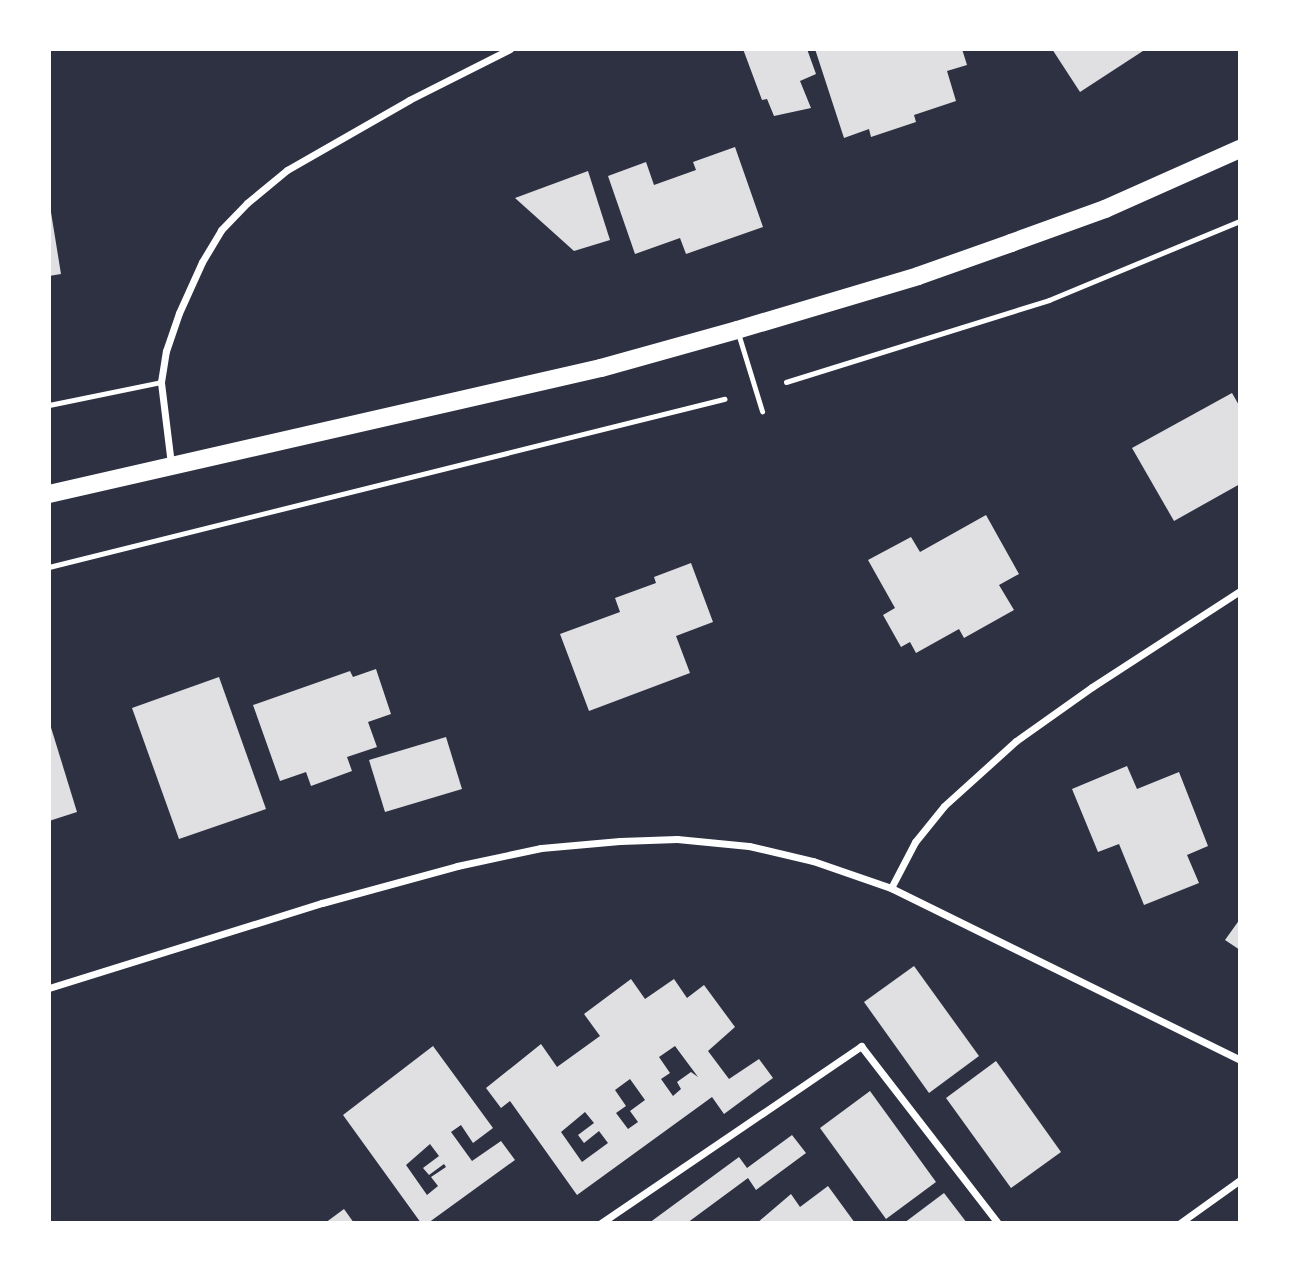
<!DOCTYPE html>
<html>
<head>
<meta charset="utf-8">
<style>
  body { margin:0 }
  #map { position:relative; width:1289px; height:1272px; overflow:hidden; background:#2d3142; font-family:"Space Grotesk",sans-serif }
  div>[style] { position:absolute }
  .building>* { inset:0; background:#e0e0e3 }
  .path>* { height:4.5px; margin:-2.25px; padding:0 2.25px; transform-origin:2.25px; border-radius:2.25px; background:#fff }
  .service>* { height:5px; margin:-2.5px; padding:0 2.5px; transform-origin:2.5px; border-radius:2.5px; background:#fff }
  .minor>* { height:7px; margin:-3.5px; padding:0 3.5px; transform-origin:3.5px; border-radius:3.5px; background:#fff }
  .primary>* { height:18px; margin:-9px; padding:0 9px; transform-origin:9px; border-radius:9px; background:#fff }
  span { translate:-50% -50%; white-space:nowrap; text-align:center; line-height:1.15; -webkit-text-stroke:5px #fff; paint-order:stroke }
  .frame { position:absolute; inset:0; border:51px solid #fff; pointer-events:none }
</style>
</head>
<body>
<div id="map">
  <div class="building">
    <div style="clip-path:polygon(743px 49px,807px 49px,816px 74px,800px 81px,811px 108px,774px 116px,767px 99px,762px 100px)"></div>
    <div style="clip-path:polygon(815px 49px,962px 49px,967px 65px,947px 71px,956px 101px,914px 115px,916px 122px,871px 137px,869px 129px,844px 138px)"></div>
    <div style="clip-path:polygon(1052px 49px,1146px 49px,1080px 92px)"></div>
    <div style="clip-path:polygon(735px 147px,763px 227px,686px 254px,680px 238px,635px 254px,608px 176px,646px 162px,654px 185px,696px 170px,693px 162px)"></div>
    <div style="clip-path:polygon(588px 171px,610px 240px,574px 251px,515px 198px)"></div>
    <div style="clip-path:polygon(49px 200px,61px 274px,49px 276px)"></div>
    <div style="clip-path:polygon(1232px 393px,1240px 407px,1240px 484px,1174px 521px,1132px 448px)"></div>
    <div style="clip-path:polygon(986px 515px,1019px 574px,999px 585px,1014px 610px,964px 638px,959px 629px,916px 653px,910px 642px,901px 647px,883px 615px,895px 608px,868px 560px,911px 537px,920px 552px)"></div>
    <div style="clip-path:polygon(691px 563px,713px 622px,676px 636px,690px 673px,589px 711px,560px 634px,620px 612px,615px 598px,656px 583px,654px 577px)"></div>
    <div style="clip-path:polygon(376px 669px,391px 714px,368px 722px,377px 747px,347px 757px,352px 771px,311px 786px,306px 772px,280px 781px,253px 705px,350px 671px,353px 677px)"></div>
    <div style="clip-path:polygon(219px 677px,266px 809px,179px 839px,132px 708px)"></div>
    <div style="clip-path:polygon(49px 721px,77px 812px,49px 821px)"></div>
    <div style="clip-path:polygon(446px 737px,462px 789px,385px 812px,369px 760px)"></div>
    <div style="clip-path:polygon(1127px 766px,1137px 789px,1179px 772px,1208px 846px,1187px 855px,1199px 883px,1144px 905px,1119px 844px,1098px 852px,1072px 789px)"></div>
    <div style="clip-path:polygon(1240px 919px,1240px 950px,1225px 940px)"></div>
    <div style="clip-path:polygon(914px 966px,979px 1056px,929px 1093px,864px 1002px)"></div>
    <div style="clip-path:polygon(evenodd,631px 979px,645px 999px,674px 979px,687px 998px,704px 985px,735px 1027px,708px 1051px,729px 1079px,759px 1059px,773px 1078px,724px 1114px,712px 1097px,577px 1195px,510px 1101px,501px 1108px,486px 1088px,541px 1044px,557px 1067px,600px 1036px,584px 1014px,631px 979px,675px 1046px,698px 1077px,691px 1072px,677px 1082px,681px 1089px,673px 1096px,661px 1079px,670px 1073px,659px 1057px,675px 1046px,631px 979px,630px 1079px,645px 1100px,630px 1111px,638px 1122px,628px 1129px,616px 1113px,626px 1106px,615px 1090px,630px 1079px,631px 979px,585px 1112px,594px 1123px,578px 1135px,584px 1143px,599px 1131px,608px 1143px,582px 1162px,561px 1132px,585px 1112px)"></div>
    <div style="clip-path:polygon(evenodd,433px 1046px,493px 1128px,473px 1143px,461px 1125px,451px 1132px,472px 1161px,501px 1141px,515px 1160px,428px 1223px,421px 1223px,343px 1115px,433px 1046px,430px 1144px,439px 1156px,423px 1168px,429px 1175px,444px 1164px,446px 1167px,431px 1177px,438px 1186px,427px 1195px,406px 1165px,430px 1144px)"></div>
    <div style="clip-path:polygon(996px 1061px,1061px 1152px,1011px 1188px,946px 1098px)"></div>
    <div style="clip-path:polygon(870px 1091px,936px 1182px,886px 1219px,820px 1128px)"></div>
    <div style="clip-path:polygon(792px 1135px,806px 1153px,756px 1190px,748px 1178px,687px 1223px,649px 1223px,739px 1157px,747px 1168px)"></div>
    <div style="clip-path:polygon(828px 1186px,855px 1223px,757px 1223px,791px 1194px,800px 1207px)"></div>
    <div style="clip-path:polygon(944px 1193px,967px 1223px,904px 1223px)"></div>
    <div style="clip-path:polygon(344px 1209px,354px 1223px,325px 1223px)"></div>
  </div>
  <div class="path">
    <div style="left:786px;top:382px;width:275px;rotate:-17.3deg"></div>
    <div style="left:1049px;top:300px;width:207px;rotate:-22.5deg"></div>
    <div style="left:49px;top:567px;width:696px;rotate:-13.98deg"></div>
  </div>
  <div class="service">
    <div style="left:738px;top:333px;width:82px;rotate:72.9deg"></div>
    <div style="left:49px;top:405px;width:114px;rotate:-11.6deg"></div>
  </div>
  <div class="minor">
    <div style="left:171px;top:464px;width:83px;rotate:-97deg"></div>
    <div style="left:161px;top:382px;width:31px;rotate:-81deg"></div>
    <div style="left:166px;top:351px;width:40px;rotate:-71.1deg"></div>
    <div style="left:179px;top:313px;width:56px;rotate:-65.7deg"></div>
    <div style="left:202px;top:262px;width:37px;rotate:-59deg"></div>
    <div style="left:221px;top:230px;width:37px;rotate:-46deg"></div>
    <div style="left:247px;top:203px;width:52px;rotate:-39.5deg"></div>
    <div style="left:287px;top:170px;width:141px;rotate:-29.8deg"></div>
    <div style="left:409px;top:100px;width:113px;rotate:-26.8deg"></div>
    <div style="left:891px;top:888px;width:52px;rotate:-62.4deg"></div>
    <div style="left:915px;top:842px;width:46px;rotate:-51.1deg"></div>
    <div style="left:944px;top:806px;width:97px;rotate:-42.1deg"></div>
    <div style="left:1016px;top:741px;width:93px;rotate:-35.4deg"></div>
    <div style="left:1092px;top:687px;width:176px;rotate:-33deg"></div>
    <div style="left:49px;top:988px;width:286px;rotate:-17.3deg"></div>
    <div style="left:322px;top:903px;width:140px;rotate:-15.3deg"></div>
    <div style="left:457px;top:866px;width:86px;rotate:-12.1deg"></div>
    <div style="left:541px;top:848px;width:79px;rotate:-5.1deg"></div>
    <div style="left:620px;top:841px;width:57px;rotate:-2deg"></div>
    <div style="left:677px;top:839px;width:72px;rotate:5.6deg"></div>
    <div style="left:749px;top:846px;width:66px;rotate:13.2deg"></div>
    <div style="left:813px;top:861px;width:83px;rotate:19.1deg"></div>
    <div style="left:891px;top:888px;width:389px;rotate:26.2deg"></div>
    <div style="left:601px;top:1223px;width:315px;rotate:-34.2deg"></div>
    <div style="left:861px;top:1046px;width:224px;rotate:52.3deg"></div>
    <div style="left:1180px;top:1223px;width:74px;rotate:-35.6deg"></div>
  </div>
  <div class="primary">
    <div style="left:49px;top:494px;width:566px;rotate:-12.86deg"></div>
    <div style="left:601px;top:368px;width:141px;rotate:-15.6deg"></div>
    <div style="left:737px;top:330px;width:189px;rotate:-16.6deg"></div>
    <div style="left:918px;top:276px;width:99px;rotate:-19.5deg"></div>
    <div style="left:1011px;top:243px;width:100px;rotate:-19.9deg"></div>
    <div style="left:1105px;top:209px;width:148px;rotate:-24deg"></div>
  </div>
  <div class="frame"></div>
</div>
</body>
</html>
